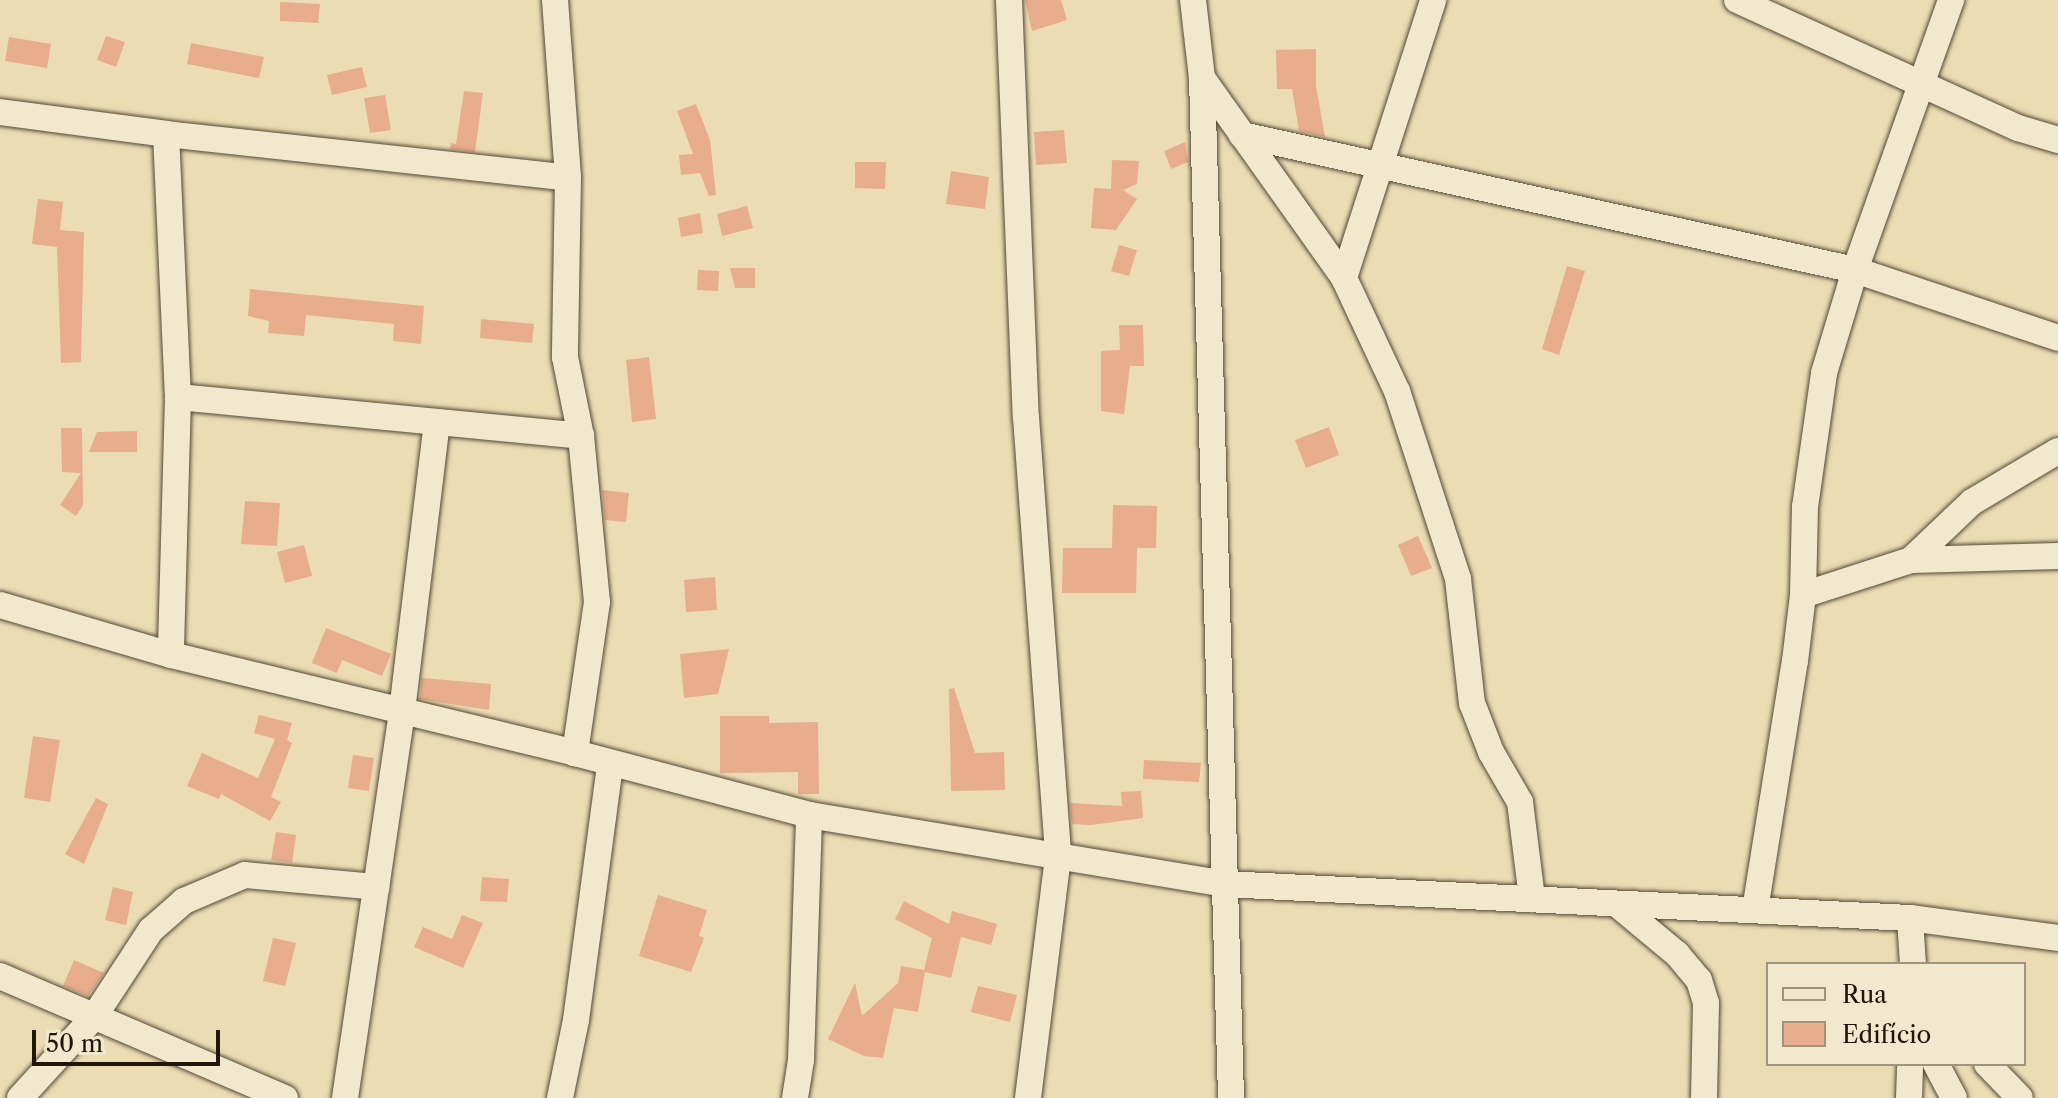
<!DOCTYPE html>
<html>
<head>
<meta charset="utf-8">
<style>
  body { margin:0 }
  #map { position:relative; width:2058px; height:1098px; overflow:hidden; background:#ebdcb4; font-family:"Libre Caslon Text",serif }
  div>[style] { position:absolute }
  .building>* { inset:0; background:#e7ad8d }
  .roads { filter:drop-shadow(0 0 2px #534836) drop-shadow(0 0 2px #534836) }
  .minor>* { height:26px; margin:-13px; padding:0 13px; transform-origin:13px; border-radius:13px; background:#f2e8ce }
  span { translate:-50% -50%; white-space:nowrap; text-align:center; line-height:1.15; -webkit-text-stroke:7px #f2e8ce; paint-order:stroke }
  .legend { position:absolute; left:1766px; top:962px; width:260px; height:104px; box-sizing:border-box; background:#f2e8ce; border:2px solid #9e9480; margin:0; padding:10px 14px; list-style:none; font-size:24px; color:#20160c }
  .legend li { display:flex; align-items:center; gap:16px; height:40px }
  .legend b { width:40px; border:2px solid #9e9480 }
  .scale { position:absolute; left:32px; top:1030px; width:188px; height:36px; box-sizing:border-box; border:4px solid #20160c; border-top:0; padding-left:10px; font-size:24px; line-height:28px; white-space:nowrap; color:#20160c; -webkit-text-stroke:6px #f2e8ce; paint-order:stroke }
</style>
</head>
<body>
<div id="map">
  <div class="building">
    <div style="clip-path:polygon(1025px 0,1061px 0,1067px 20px,1032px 31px)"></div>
    <div style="clip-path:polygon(280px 2px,320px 4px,318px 23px,280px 21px)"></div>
    <div style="clip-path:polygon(106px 36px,125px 42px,116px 67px,97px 60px)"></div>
    <div style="clip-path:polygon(9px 37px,51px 44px,47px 68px,5px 61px)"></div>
    <div style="clip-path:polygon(191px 43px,264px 57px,259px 78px,187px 64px)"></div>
    <div style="clip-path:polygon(1316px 49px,1316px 86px,1325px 137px,1299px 131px,1292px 89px,1277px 89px,1276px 50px)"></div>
    <div style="clip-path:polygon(362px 67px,367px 87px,332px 95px,327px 75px)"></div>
    <div style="clip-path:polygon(464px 91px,483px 93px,475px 152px,450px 149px,451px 143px,456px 144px)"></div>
    <div style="clip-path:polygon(385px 95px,391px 130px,370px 133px,364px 98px)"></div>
    <div style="clip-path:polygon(696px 104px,710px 140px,716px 195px,709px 196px,700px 173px,681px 175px,679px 155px,693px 154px,677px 111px)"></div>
    <div style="clip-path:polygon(1064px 130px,1067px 163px,1036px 165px,1034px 132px)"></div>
    <div style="clip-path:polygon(1185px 142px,1188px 162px,1171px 169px,1164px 151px)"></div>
    <div style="clip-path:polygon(1112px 160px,1139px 161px,1137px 184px,1123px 190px,1137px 199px,1116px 230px,1091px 228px,1094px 188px,1111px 189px)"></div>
    <div style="clip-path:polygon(855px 162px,886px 162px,885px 189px,855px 188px)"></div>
    <div style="clip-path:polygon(951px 171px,989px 177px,985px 209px,946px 204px)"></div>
    <div style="clip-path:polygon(38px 199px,63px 202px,60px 230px,84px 232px,81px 362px,61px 363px,57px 247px,32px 244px)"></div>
    <div style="clip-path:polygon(747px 206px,753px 228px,722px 236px,717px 214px)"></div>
    <div style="clip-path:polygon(700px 213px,703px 233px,681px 237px,678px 218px)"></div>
    <div style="clip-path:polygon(1119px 245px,1137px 250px,1129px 276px,1111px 271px)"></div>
    <div style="clip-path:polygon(1567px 266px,1585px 271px,1559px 355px,1542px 349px)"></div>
    <div style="clip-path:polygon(730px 268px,755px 268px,755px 288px,735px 288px)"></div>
    <div style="clip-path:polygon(698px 270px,719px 271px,718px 291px,697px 290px)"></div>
    <div style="clip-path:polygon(250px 289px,424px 306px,421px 344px,393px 341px,394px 324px,306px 315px,304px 336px,268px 333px,269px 321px,248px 316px)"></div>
    <div style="clip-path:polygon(481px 319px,534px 324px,532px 343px,480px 338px)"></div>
    <div style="clip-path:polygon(1119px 325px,1143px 325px,1144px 366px,1130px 366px,1124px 414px,1101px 411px,1101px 351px,1120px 350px)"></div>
    <div style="clip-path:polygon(649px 357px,656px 419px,632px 422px,626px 360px)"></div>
    <div style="clip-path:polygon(1329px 427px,1339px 455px,1306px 468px,1295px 440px)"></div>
    <div style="clip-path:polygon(61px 428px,82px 428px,83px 505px,76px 516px,60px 505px,81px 473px,62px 472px)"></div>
    <div style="clip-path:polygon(137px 431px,137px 452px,89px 452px,97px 432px)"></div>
    <div style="clip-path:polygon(602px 490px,629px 493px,626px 522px,605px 520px)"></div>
    <div style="clip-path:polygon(245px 501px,280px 503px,277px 546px,241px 544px)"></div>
    <div style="clip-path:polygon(1113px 505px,1157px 506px,1156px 548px,1137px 548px,1136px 593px,1062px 593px,1063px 548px,1112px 548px)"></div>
    <div style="clip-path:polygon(1418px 536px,1432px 568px,1411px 576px,1398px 545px)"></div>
    <div style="clip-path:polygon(304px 545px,312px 576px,285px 583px,277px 552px)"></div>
    <div style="clip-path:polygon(715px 577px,717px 610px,686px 612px,684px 580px)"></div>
    <div style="clip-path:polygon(326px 628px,391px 654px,382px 676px,342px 660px,337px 673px,312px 663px)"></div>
    <div style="clip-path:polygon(729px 649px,718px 694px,684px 698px,680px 654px)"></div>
    <div style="clip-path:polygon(422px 678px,491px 684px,489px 710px,420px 699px)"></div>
    <div style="clip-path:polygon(954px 688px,975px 753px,1004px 752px,1005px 790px,951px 791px,949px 689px)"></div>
    <div style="clip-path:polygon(259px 715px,292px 723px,287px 740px,292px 743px,271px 797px,281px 802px,270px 821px,221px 794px,219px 799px,187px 786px,202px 753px,258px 778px,275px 739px,254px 733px)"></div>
    <div style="clip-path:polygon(720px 716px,769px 716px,769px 723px,818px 722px,819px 794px,798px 794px,798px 772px,720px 773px)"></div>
    <div style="clip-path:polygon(33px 736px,60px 740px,50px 802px,24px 798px)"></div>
    <div style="clip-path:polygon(353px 755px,374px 758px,369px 791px,348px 788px)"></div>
    <div style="clip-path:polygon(1144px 760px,1201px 763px,1199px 782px,1143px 779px)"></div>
    <div style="clip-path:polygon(1141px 791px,1143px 818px,1091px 825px,1072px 824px,1070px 803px,1122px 806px,1121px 792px)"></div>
    <div style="clip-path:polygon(96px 798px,108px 804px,84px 864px,65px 854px)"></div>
    <div style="clip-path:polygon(276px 832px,296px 835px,292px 863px,271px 860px)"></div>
    <div style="clip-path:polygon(482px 877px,509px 879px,507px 902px,480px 901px)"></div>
    <div style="clip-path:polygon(113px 887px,133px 892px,126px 925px,105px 920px)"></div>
    <div style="clip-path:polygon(658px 895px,707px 910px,699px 936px,704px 938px,691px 972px,639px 956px)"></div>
    <div style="clip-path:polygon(904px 901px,949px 924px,952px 911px,997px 924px,991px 945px,961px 937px,951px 978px,925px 972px,918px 1012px,894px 1008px,883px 1058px,864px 1056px,828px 1039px,855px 983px,862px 1016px,898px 983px,901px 966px,924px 970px,932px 938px,895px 919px)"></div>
    <div style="clip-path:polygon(462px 915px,483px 923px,463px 968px,414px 947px,423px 927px,452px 939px)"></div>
    <div style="clip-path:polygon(273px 938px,296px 943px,285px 986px,263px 981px)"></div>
    <div style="clip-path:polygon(74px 960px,104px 973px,88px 996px,63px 986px)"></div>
    <div style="clip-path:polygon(978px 986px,1017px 995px,1010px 1022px,971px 1012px)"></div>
  </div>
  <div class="roads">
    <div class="minor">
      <div style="left:555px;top:0;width:178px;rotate:85.8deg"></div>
      <div style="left:568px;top:178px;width:179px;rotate:91deg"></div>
      <div style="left:565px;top:357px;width:81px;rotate:78.6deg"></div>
      <div style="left:581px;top:436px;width:167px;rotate:84.5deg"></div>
      <div style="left:597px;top:602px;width:153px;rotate:98.3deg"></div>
      <div style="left:1009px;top:0;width:417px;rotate:87.7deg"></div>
      <div style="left:1026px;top:417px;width:441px;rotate:85.8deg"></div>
      <div style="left:1058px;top:857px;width:243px;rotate:97.1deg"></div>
      <div style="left:1193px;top:0;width:79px;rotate:83.4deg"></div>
      <div style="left:1202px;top:78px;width:1020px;rotate:88.37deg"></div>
      <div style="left:1737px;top:0;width:309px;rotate:24.5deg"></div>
      <div style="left:2018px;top:128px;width:42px;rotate:16.7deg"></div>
      <div style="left:1202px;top:78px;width:245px;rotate:54.6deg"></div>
      <div style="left:1344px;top:278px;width:125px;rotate:64.9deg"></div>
      <div style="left:1397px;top:391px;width:198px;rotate:72deg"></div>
      <div style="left:1458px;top:579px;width:125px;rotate:83.6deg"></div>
      <div style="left:1472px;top:703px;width:53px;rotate:68.8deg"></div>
      <div style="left:1491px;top:752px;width:58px;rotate:59.9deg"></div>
      <div style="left:1520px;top:802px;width:98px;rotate:82.9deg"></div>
      <div style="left:0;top:112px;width:167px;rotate:7.5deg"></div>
      <div style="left:166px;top:134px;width:404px;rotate:6.2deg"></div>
      <div style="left:166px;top:134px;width:263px;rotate:87.4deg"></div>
      <div style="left:178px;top:397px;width:258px;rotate:91.6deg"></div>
      <div style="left:1242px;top:135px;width:628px;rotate:12.42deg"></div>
      <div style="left:1855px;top:270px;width:214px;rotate:18.5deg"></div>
      <div style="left:1344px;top:278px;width:292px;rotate:-72.2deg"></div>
      <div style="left:178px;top:397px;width:405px;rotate:5.5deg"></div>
      <div style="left:1911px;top:560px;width:84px;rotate:-43.6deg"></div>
      <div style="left:1972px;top:502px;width:100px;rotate:-30.7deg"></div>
      <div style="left:1803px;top:595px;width:114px;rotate:-18deg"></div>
      <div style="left:1911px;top:560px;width:147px;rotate:-1.6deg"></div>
      <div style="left:0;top:605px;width:178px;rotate:16.3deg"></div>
      <div style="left:171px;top:655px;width:416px;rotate:13.6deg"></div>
      <div style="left:575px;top:753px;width:242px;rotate:14.8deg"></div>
      <div style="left:809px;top:815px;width:421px;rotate:9.4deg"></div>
      <div style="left:1224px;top:884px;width:687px;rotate:2.84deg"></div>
      <div style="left:1910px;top:918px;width:149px;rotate:7.7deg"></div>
      <div style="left:1618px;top:905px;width:77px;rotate:39.7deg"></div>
      <div style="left:1677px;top:954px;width:34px;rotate:50deg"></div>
      <div style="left:1699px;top:980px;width:24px;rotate:73deg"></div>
      <div style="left:1706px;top:1003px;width:95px;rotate:91.2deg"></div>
      <div style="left:1755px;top:910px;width:252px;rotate:-80.9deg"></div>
      <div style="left:1795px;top:661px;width:66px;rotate:-83.1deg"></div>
      <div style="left:1803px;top:595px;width:88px;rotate:-88.7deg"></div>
      <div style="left:1805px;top:507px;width:135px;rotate:-81.9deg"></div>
      <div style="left:1824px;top:373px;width:108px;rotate:-73.2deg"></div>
      <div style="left:1855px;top:270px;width:287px;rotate:-70.4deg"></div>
      <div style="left:1910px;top:918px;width:46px;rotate:86.3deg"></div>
      <div style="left:0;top:976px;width:310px;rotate:23.2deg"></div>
      <div style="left:1936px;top:1064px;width:38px;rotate:62deg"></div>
      <div style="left:1987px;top:1064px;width:47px;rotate:45.9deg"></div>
      <div style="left:20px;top:1098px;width:110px;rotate:-47.6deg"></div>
      <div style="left:94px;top:1017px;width:104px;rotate:-56.8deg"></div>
      <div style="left:151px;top:930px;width:44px;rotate:-41.3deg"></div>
      <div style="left:184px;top:901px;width:66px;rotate:-23.1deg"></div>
      <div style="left:245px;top:875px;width:132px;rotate:5.2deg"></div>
      <div style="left:345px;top:1098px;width:391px;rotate:-81.6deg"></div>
      <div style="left:402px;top:711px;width:291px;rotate:-83.1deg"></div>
      <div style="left:560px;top:1098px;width:80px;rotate:-78.4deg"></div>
      <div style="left:576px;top:1020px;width:258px;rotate:-82.4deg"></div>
      <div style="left:795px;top:1098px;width:38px;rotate:-81deg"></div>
      <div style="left:801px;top:1060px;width:245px;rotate:-88.1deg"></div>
      <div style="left:1909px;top:1098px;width:34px;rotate:-88deg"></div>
    </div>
  </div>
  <ul class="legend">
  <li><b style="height:10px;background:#f2e8ce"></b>Rua</li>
  <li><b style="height:22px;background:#e7ad8d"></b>Edifício</li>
  </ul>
  <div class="scale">50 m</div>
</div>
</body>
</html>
